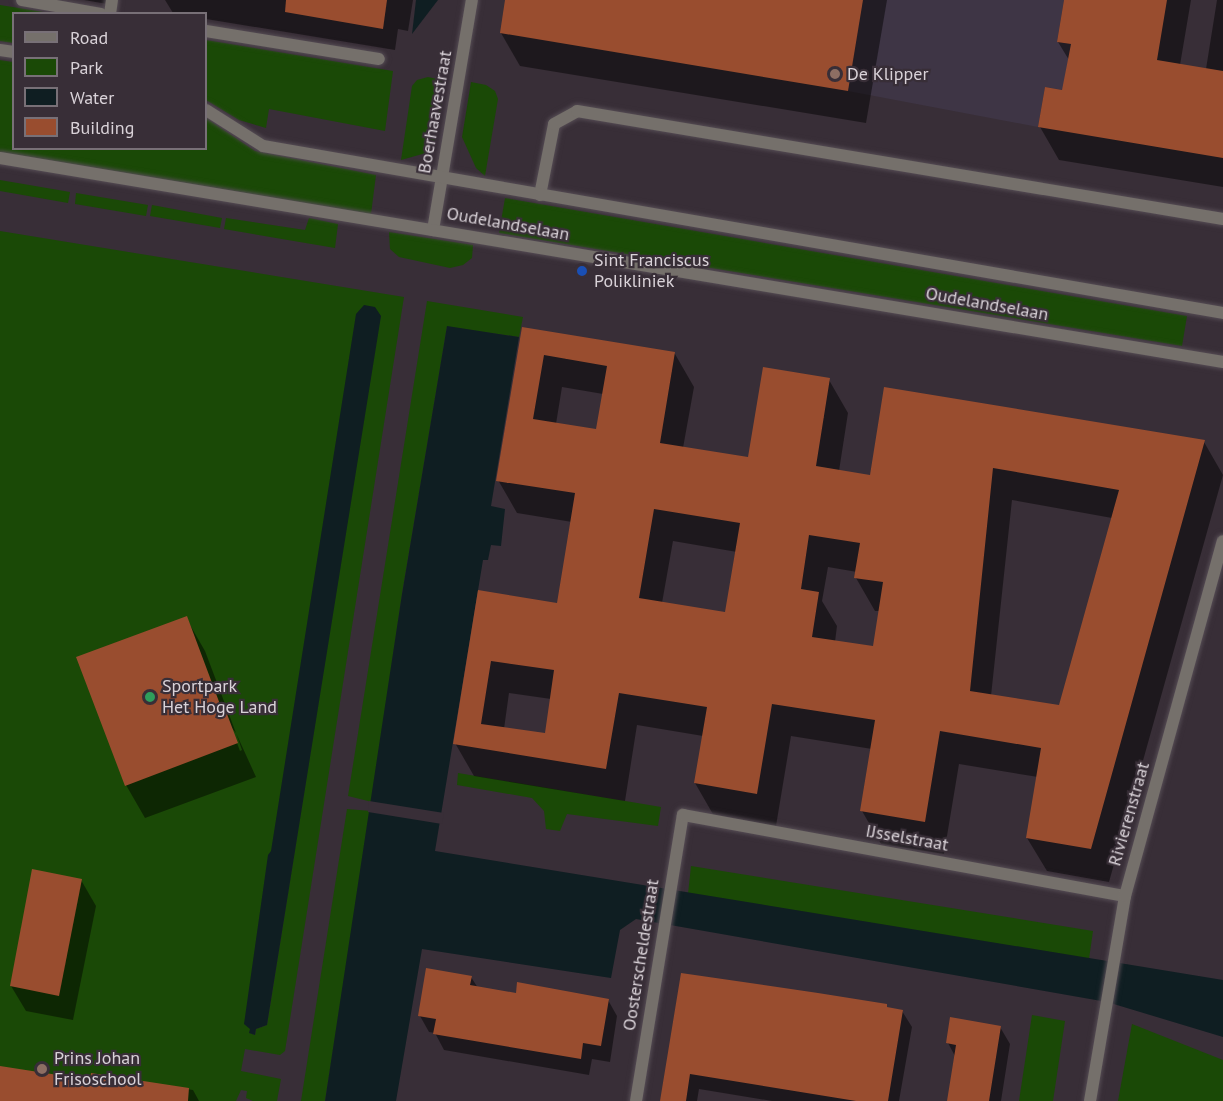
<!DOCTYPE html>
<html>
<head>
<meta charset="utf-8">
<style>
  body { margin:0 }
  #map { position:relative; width:1223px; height:1101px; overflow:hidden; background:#382e37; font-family:"PT Sans",sans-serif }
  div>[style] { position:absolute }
  .education>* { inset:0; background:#3e3545 }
  .green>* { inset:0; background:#1a4906 }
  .water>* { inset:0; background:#0f1e22 }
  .pier>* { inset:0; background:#382e37 }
  .shadow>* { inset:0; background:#0007 }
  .building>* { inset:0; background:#994d2f }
  .roads { filter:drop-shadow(0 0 2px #554c54) drop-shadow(0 0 2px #554c54) }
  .minor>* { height:12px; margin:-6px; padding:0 6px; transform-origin:6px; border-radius:6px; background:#75706b }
  .tertiary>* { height:12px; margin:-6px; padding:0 6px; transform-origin:6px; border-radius:6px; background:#75706b }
  .dots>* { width:16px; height:16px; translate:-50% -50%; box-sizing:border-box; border:3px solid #382e37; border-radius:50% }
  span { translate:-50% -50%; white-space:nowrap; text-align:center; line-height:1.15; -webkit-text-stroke:4.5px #382e37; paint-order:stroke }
  .poi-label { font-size:18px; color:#d9d2d8 }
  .left { translate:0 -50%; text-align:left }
  .street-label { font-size:18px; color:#d9d2d8 }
  .legend { position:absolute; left:12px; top:12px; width:195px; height:138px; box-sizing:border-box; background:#382e37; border:2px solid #787077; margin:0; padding:8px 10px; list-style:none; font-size:18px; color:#d9d2d8 }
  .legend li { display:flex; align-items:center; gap:12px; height:30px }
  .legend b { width:30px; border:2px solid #787077 }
</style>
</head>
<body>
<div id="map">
  <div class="education">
    <div style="clip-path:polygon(863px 0,1064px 0,1057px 42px,1071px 44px,1063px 90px,1045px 87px,1038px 127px,848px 91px)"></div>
  </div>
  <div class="green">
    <div style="clip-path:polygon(0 5px,50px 13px,14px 14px,13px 43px,0 41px)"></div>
    <div style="clip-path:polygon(206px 40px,393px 71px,385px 131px,269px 109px,266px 128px,239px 120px,206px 100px)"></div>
    <div style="clip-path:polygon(0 60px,13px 62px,14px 148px,206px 148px,206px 118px,255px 151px,376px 175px,371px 214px,0 152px)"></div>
    <div style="clip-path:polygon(428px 77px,446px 81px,434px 144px,426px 153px,401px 160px,412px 86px,417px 80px)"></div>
    <div style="clip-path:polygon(471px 82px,486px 85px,495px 91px,498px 99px,485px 176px,476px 168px,462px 137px)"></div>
    <div style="clip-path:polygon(0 180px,70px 192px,68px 203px,0 191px)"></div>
    <div style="clip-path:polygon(76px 193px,148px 205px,146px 216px,75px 204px)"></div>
    <div style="clip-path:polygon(505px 198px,1187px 316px,1182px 346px,499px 233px)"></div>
    <div style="clip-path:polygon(152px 205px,222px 218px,220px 228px,150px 216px)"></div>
    <div style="clip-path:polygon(226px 218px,305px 230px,309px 218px,338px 224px,335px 248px,224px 229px)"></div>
    <div style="clip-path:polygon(evenodd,0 231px,404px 297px,285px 1051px,280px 1055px,245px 1049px,241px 1071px,281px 1079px,277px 1101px,253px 1101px,246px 1098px,247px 1091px,241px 1090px,236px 1101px,0 1101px,0 231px,380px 314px,267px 1025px,256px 1029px,255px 1035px,250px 1033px,250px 1029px,380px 314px)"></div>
    <div style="clip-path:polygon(389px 232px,473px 245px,472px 258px,463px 265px,450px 268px,399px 257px,390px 249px)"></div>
    <div style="clip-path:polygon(427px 301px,523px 317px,519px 337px,447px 327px,402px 594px,372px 802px,348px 796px)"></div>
    <div style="clip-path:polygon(458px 773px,661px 807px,658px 826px,567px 814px,560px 831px,546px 829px,544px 811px,532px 798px,457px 785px)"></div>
    <div style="clip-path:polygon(347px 809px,371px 811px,325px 1101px,301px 1101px)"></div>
    <div style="clip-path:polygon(691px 866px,1093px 931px,1089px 959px,688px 894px)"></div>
    <div style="clip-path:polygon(1032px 1015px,1065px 1021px,1053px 1101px,1019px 1101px)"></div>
    <div style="clip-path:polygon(1132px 1024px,1223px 1060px,1223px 1101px,1118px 1101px)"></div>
  </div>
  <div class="water">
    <div style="clip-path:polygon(416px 0,438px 0,412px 34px)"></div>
    <div style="clip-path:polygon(364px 305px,375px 307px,381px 316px,267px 1025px,256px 1029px,255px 1035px,249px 1033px,250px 1029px,244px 1024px,268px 855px,271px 851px,356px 314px)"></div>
    <div style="clip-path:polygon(447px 326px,519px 337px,491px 506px,505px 509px,501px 546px,491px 545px,488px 560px,483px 560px,435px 851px,1223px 980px,1223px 1037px,1107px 1002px,636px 919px,620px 930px,611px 978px,422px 949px,396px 1101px,325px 1101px,402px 594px)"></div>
  </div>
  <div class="pier">
    <div style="clip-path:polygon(369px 801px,444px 813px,442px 824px,368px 812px)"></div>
  </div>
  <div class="shadow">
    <div style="clip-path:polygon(84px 0,107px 0,107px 4px)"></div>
    <div style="clip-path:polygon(165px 0,413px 0,408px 31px,398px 29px,395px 50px,206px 19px,206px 14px,173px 13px)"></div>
    <div style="clip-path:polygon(507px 0,887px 0,866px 123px,520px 66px,501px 33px)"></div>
    <div style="clip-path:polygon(1066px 0,1191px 0,1180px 65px,1206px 69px,1217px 0,1223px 0,1223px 187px,1059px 160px,1040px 127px,1064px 92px,1069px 60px,1058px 42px)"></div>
    <div style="clip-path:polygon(evenodd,523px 328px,675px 354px,694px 387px,683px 448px,749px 459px,829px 380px,848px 413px,839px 471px,871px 476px,1204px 442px,1223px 475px,1109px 882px,1047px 871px,1027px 838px,1038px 777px,959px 764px,944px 854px,881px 844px,862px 811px,872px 749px,791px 736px,776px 826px,714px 816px,695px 783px,703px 736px,637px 725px,625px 801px,474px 776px,455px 743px,480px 592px,558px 605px,572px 522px,517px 513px,498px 480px,523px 328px,562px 387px,603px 394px,597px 431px,556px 424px,562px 387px,523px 328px,1012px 500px,1112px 518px,1060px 707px,991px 696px,1012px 500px,523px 328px,673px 541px,737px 552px,726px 614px,662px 603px,673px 541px,523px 328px,828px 567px,857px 572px,856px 578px,875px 611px,880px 611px,874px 648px,835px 642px,837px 626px,822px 601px,828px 567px,523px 328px,509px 693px,551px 699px,546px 735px,504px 729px,509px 693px)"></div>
    <div style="clip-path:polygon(evenodd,186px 618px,205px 651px,236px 733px,256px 777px,145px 818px,126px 785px,186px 618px,231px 727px,236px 733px,242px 750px,240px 751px,231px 727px)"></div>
    <div style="clip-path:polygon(81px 880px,96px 906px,73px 1020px,26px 1011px,11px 986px)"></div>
    <div style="clip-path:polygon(682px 975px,886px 1006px,888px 1009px,902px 1011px,912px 1027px,899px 1101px,772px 1101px,699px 1089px,697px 1101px,661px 1101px)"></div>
    <div style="clip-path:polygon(471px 977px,478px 988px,517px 995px,608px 1000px,617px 1016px,610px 1062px,592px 1059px,589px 1075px,444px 1050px,435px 1033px,429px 1032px,420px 1016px)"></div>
    <div style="clip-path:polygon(1000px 1027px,1010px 1044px,1001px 1101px,948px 1101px,956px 1058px,948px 1043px)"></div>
    <div style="clip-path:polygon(0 1067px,91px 1082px,93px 1075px,193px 1090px,199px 1101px,0 1101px)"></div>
  </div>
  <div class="building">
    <div style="clip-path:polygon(286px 0,387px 0,383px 29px,285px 12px)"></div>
    <div style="clip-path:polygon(505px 0,863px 0,848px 91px,500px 33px)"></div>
    <div style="clip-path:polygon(1064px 0,1167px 0,1157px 60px,1223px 71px,1223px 158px,1038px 127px,1045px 87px,1062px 90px,1071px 44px,1057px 42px)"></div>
    <div style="clip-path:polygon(evenodd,522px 327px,675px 352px,660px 443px,748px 457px,763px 367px,830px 378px,816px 466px,870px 475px,884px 387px,1205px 440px,1091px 849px,1026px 838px,1041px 748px,940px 731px,925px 822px,860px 811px,875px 720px,772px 704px,757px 794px,694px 783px,707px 707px,619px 693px,606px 769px,453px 744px,478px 590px,557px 603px,575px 493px,496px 481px,522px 327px,544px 355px,607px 366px,596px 429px,533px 419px,544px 355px,522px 327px,993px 468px,1119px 490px,1059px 705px,970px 691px,993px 468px,522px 327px,654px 509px,740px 523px,725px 612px,639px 598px,654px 509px,522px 327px,809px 535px,860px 543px,854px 578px,883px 582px,873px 646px,812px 637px,819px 592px,801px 589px,809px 535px,522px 327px,491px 661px,554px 670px,545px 733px,481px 724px,491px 661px)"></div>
    <div style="clip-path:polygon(187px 616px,224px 715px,227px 714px,238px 743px,125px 786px,76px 657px)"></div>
    <div style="clip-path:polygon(32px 869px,82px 879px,59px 996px,10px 986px)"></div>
    <div style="clip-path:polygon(426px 968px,472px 976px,470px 985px,516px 993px,517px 982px,609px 999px,601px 1046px,583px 1043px,581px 1059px,433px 1034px,436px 1019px,418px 1016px)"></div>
    <div style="clip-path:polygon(681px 973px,818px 993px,887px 1004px,887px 1007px,903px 1010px,888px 1101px,856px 1101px,690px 1074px,686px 1101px,660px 1101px)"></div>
    <div style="clip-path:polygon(950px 1017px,1001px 1026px,989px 1101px,947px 1101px,956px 1045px,946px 1043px)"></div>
    <div style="clip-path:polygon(0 1066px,90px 1080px,91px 1073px,189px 1088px,188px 1101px,0 1101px)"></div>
  </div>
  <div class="roads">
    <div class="minor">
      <div style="left:22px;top:0;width:80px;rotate:10deg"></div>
      <div style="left:110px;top:14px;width:14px;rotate:-82deg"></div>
      <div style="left:206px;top:31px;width:175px;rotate:9.2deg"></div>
      <div style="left:540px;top:195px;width:72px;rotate:-78.8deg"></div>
      <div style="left:554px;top:124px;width:26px;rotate:-29deg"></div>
      <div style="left:577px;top:111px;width:655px;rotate:9.49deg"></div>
      <div style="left:433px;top:230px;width:233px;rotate:-80.4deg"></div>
      <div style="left:636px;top:1101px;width:290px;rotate:-80.7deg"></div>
      <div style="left:683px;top:815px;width:449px;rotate:10.4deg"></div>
      <div style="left:1090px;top:1101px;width:208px;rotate:-80.3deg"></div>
      <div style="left:1125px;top:896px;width:368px;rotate:-74.6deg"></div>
    </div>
    <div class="tertiary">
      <div style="left:0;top:50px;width:14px;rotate:8deg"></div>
      <div style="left:206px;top:110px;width:67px;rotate:32.3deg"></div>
      <div style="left:263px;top:146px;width:974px;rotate:9.87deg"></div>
      <div style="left:0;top:158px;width:1240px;rotate:9.47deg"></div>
    </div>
  </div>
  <div class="dots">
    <div style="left:835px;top:74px;background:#8d6e63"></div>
    <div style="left:582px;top:271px;background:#1a4fb4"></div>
    <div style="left:150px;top:697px;background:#2e9e5b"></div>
    <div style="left:42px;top:1069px;background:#8d6e63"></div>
  </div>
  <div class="poi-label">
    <span class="left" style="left:847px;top:74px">De Klipper</span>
    <span class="left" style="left:594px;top:271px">Sint Franciscus<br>Polikliniek</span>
    <span class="left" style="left:162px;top:697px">Sportpark<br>Het Hoge Land</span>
    <span class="left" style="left:54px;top:1069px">Prins Johan<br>Frisoschool</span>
  </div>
  <div class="street-label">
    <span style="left:435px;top:112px;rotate:-80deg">Boerhaavestraat</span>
    <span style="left:508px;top:224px;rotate:10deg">Oudelandselaan</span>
    <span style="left:987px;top:304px;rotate:10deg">Oudelandselaan</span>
    <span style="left:1129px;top:814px;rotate:-74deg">Rivierenstraat</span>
    <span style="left:907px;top:838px;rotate:10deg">IJsselstraat</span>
    <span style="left:641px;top:955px;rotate:-81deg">Oosterscheldestraat</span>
  </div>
  <ul class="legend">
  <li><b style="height:8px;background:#75706b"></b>Road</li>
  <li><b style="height:16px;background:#1a4906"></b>Park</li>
  <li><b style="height:16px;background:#0f1e22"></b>Water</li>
  <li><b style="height:16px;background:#994d2f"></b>Building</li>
  </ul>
</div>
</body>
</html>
